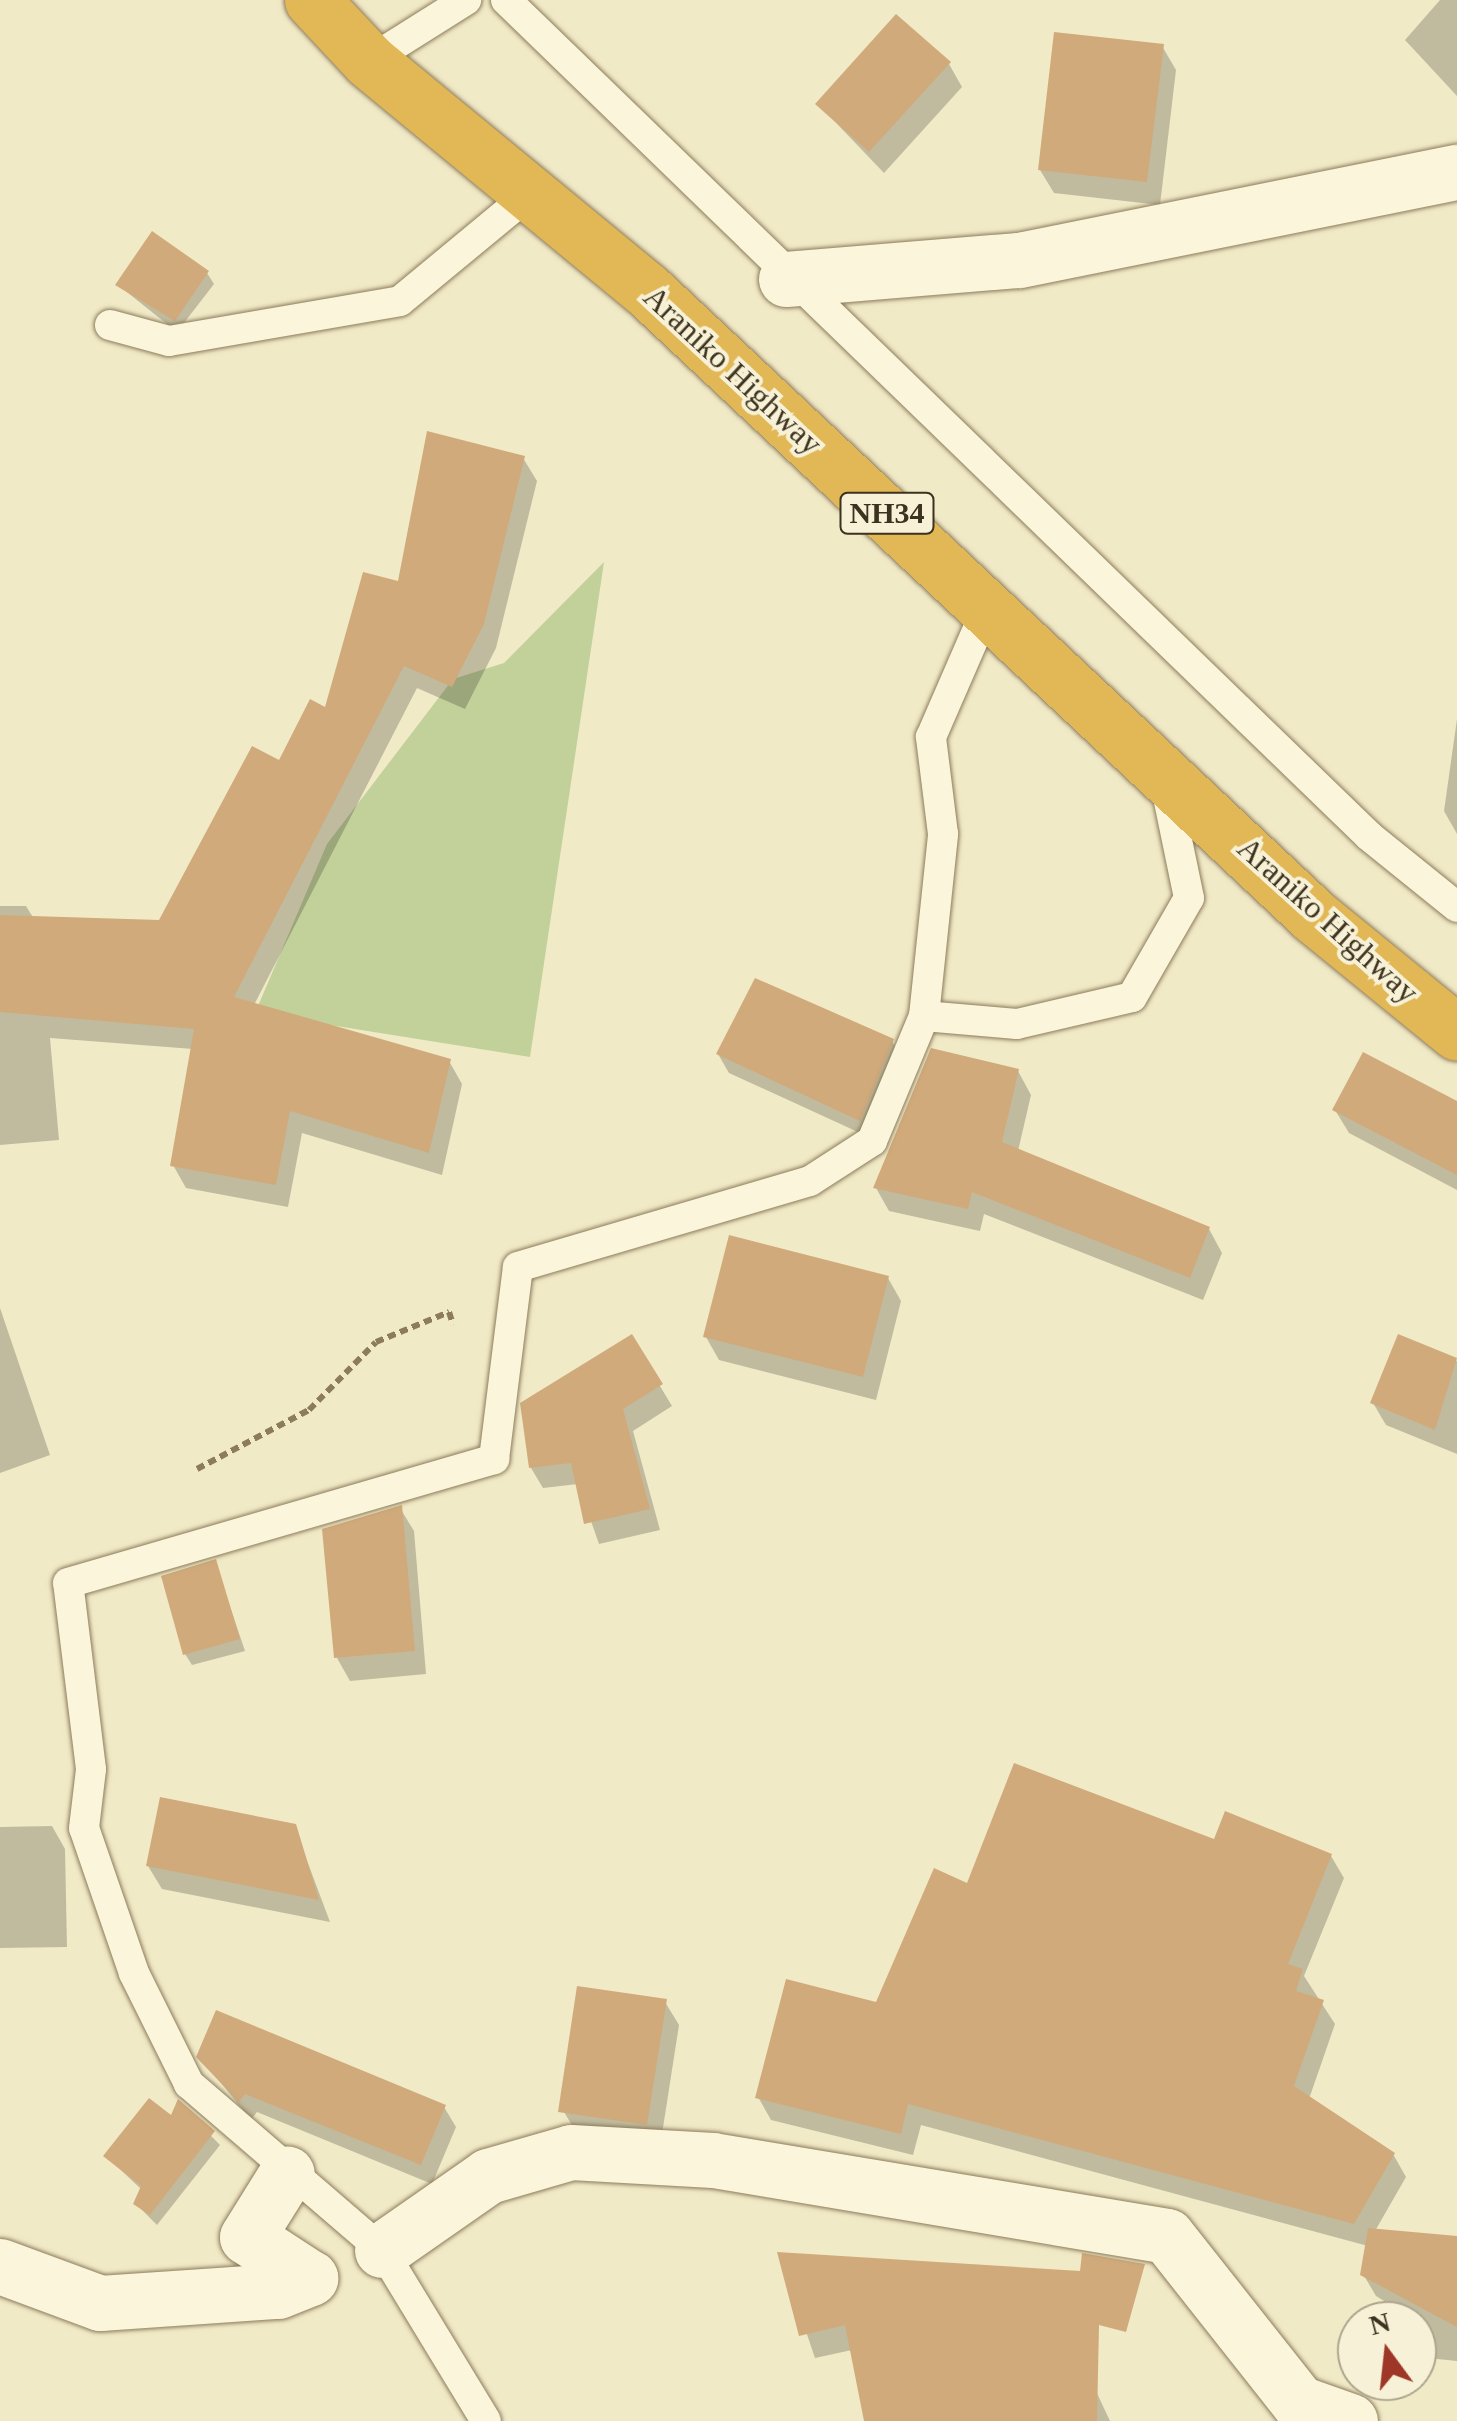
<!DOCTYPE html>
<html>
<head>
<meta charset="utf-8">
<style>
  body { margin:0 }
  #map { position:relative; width:1457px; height:2421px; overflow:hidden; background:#f1eac7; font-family:"Times New Roman",serif }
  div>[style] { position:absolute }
  .green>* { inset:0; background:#c2d09a }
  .shadow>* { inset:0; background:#0003 }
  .building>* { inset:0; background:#d0aa7b }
  .path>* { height:6px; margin-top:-3px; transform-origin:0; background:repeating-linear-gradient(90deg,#8d7c5b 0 8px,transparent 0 13px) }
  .roads { filter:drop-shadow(0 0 2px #8d7c5b) drop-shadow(0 0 2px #8d7c5b) }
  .lane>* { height:30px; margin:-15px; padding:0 15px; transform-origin:15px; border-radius:15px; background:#faf5db }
  .street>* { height:55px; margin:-27.5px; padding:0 27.5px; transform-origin:27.5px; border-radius:27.5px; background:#faf5db }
  .highway>* { height:55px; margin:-27.5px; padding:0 27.5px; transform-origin:27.5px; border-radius:27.5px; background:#e2b755 }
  span { translate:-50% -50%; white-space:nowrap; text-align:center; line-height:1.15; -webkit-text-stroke:8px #f7f2d7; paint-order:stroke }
  .shield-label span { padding:2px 8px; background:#f7f2d7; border:2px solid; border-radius:8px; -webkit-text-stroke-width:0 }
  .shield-label { font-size:30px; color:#3d321f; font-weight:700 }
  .street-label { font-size:32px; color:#3d321f }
  .north { position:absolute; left:1337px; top:2301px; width:100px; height:100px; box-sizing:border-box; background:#f7f2d7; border:2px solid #ada58d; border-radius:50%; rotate:345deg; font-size:28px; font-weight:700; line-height:40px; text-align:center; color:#3d321f }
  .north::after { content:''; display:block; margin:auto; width:35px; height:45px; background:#9f3728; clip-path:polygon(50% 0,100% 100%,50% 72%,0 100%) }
</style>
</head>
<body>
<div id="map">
  <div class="green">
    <div style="clip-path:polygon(604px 562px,530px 1057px,255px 1013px,327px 844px,453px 679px,504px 663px)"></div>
  </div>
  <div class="shadow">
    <div style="clip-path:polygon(1440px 0,1457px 0,1457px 96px,1405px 40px)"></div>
    <div style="clip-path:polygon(1162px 46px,1176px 70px,1160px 205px,1054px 193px,1040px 170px)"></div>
    <div style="clip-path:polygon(949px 64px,962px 87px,884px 173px,818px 104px)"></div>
    <div style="clip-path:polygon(207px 273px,214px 284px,177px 332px,118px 285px)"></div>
    <div style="clip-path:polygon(523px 458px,537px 481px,496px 648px,465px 709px,417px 688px,254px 1005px,449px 1061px,462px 1084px,442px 1175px,302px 1133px,288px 1207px,186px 1188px,173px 1165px,193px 1049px,50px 1038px,59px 1140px,0 1145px,0 906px,26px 906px,34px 919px,160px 922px,326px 711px,400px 584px)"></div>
    <div style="clip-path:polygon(1457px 719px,1457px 834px,1444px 811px)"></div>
    <div style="clip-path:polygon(892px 1041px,903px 1060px,871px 1138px,729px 1073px,718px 1054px)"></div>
    <div style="clip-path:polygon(1018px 1071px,1031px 1095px,1018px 1151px,1209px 1229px,1222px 1253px,1203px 1300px,984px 1214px,980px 1231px,889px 1211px,876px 1188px)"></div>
    <div style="clip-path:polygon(1457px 1104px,1457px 1190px,1349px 1133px,1335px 1110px)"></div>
    <div style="clip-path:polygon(888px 1278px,901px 1301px,876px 1400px,719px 1360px,706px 1337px)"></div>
    <div style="clip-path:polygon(0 1308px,50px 1455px,0 1473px)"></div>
    <div style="clip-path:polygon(631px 1338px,672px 1406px,633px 1431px,660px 1530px,599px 1544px,578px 1484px,543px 1488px,531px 1468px)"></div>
    <div style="clip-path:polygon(1400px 1338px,1457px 1361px,1457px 1454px,1386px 1425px,1373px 1403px)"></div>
    <div style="clip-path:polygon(400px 1508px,414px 1531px,426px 1674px,350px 1681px,337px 1658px)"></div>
    <div style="clip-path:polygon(215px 1562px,245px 1651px,192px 1665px,185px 1654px)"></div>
    <div style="clip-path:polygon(52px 1826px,65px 1849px,67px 1947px,0 1948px,0 1827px)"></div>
    <div style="clip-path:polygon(294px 1826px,330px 1922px,162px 1889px,148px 1866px)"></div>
    <div style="clip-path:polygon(1215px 1843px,1331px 1856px,1344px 1878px,1304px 1976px,1335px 2024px,1309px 2099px,1393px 2154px,1406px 2177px,1375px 2231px,1457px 2239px,1457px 2361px,1417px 2357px,1417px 2321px,1376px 2296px,1363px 2274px,1368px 2246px,921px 2125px,913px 2155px,771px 2120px,758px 2097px,877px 2005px,968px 1886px)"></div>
    <div style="clip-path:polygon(665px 2002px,679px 2025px,660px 2147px,578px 2135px,564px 2112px)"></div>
    <div style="clip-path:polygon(199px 2056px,444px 2107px,456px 2127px,432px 2184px,257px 2112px,251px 2120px)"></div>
    <div style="clip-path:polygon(179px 2103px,220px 2145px,157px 2225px,136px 2204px,142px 2190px,106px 2156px,172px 2119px)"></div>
    <div style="clip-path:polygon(780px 2255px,1051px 2295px,1110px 2421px,867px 2421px,852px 2350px,815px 2358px)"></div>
  </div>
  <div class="building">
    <div style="clip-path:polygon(896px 14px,951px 62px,869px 152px,815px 104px)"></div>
    <div style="clip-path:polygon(1054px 32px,1164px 44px,1147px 182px,1038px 170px)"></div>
    <div style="clip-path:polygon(152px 231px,209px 271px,175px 321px,115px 285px)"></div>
    <div style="clip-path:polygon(427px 431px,525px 456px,484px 624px,452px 687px,404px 666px,234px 997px,451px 1059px,429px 1153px,290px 1111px,276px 1185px,170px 1166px,194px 1029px,0 1012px,0 915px,159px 920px,252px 746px,279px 760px,310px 699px,325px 707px,363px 572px,398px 581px)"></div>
    <div style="clip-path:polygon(755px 978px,894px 1039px,860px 1121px,716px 1054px)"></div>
    <div style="clip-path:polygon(931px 1048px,1019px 1069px,1002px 1142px,1210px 1227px,1190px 1278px,972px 1192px,968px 1209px,873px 1188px)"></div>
    <div style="clip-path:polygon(1363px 1052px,1457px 1101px,1457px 1175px,1332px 1110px)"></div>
    <div style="clip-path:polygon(729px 1235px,889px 1276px,863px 1377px,703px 1337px)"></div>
    <div style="clip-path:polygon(632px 1334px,663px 1384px,623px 1409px,650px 1509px,584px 1524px,571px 1463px,529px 1468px,520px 1403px)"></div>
    <div style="clip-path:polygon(1398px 1334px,1457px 1358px,1435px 1430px,1370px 1403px)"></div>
    <div style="clip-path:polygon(402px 1505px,415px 1651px,334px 1658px,322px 1529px)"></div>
    <div style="clip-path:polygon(216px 1559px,240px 1639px,183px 1655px,161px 1576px)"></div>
    <div style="clip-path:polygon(1014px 1763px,1214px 1839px,1225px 1811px,1332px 1854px,1288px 1964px,1303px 1969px,1296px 1991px,1324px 2000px,1294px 2086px,1395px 2153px,1354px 2224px,908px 2104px,901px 2134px,755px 2098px,786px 1979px,876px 2002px,934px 1868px,967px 1883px)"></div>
    <div style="clip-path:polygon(160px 1797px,296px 1824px,319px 1900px,146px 1866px)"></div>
    <div style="clip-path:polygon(577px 1986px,667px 1999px,647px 2125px,558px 2112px)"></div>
    <div style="clip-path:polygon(216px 2010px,446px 2105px,421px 2165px,245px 2094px,239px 2102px,196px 2057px)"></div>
    <div style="clip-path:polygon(149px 2098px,171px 2115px,178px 2099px,215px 2131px,150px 2215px,133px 2204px,141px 2186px,103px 2156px)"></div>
    <div style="clip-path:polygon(1368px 2228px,1457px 2236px,1457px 2327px,1360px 2275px)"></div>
    <div style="clip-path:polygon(777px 2252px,1080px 2271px,1082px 2253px,1145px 2264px,1126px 2332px,1099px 2325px,1097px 2421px,864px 2421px,845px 2325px,799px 2336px)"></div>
  </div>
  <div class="path">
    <div style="left:197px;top:1469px;width:127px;rotate:-27.8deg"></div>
    <div style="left:309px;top:1410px;width:95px;rotate:-45.4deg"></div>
    <div style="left:376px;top:1342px;width:79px;rotate:-22.3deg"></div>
    <div style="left:449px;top:1312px;width:13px;rotate:72deg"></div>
  </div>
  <div class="roads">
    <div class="lane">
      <div style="left:506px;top:0;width:1202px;rotate:44.09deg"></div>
      <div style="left:1369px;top:836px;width:113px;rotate:38.9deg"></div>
      <div style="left:369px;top:61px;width:115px;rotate:-32.2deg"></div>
      <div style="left:110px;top:325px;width:61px;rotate:15.2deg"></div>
      <div style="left:169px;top:341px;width:234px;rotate:-9.8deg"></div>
      <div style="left:400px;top:301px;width:174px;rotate:-39.6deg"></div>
      <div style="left:924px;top:1016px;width:183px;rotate:-84deg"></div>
      <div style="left:943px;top:834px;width:98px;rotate:-97.1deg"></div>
      <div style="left:931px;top:737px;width:143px;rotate:-66.5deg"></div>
      <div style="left:486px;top:2421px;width:200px;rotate:-121.3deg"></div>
      <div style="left:382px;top:2250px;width:255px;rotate:-139.3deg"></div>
      <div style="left:189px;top:2084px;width:124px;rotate:-116.4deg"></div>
      <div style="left:134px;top:1973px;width:153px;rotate:-109deg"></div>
      <div style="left:84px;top:1828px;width:59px;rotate:-83.2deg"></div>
      <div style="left:91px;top:1769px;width:187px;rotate:-97deg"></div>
      <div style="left:68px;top:1583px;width:444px;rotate:-16.2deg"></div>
      <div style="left:494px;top:1459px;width:193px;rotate:-82.9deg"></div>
      <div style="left:518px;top:1267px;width:304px;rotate:-16.4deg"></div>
      <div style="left:810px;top:1181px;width:74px;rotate:-32.8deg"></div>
      <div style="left:872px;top:1141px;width:135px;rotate:-67.4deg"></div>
      <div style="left:924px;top:1016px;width:93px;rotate:4.9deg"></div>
      <div style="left:1017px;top:1024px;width:118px;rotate:-13.2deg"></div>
      <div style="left:1132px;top:997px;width:114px;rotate:-60.1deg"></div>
      <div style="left:1189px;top:898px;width:118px;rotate:-101.7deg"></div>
    </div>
    <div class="street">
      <div style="left:786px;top:279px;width:234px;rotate:-4.7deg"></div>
      <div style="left:1019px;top:260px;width:447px;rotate:-11.4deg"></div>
      <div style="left:382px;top:2250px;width:129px;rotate:-34.9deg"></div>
      <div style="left:488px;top:2176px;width:86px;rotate:-16.1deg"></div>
      <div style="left:571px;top:2152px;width:142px;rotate:3.2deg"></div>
      <div style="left:713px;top:2160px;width:460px;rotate:9.5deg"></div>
      <div style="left:1167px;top:2236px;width:213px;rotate:51.7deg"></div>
      <div style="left:1299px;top:2403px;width:54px;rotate:19.4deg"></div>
      <div style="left:0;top:2266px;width:107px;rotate:20.3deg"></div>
      <div style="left:100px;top:2303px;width:178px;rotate:-3.9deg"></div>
      <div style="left:278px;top:2291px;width:35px;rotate:-22deg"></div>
      <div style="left:310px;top:2278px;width:75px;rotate:-146.9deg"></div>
      <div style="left:247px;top:2237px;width:75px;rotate:-58deg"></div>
    </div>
    <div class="highway">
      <div style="left:312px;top:0;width:83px;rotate:46.9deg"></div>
      <div style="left:369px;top:61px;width:360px;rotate:39.5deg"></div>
      <div style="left:647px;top:290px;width:916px;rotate:43.19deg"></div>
      <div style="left:1315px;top:917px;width:183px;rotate:39.2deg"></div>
    </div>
  </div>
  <div class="shield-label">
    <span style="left:887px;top:513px">NH34</span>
  </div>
  <div class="street-label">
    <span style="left:733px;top:370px;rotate:43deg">Araniko Highway</span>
    <span style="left:1328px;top:920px;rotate:42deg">Araniko Highway</span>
  </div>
  <div class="north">N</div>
</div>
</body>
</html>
